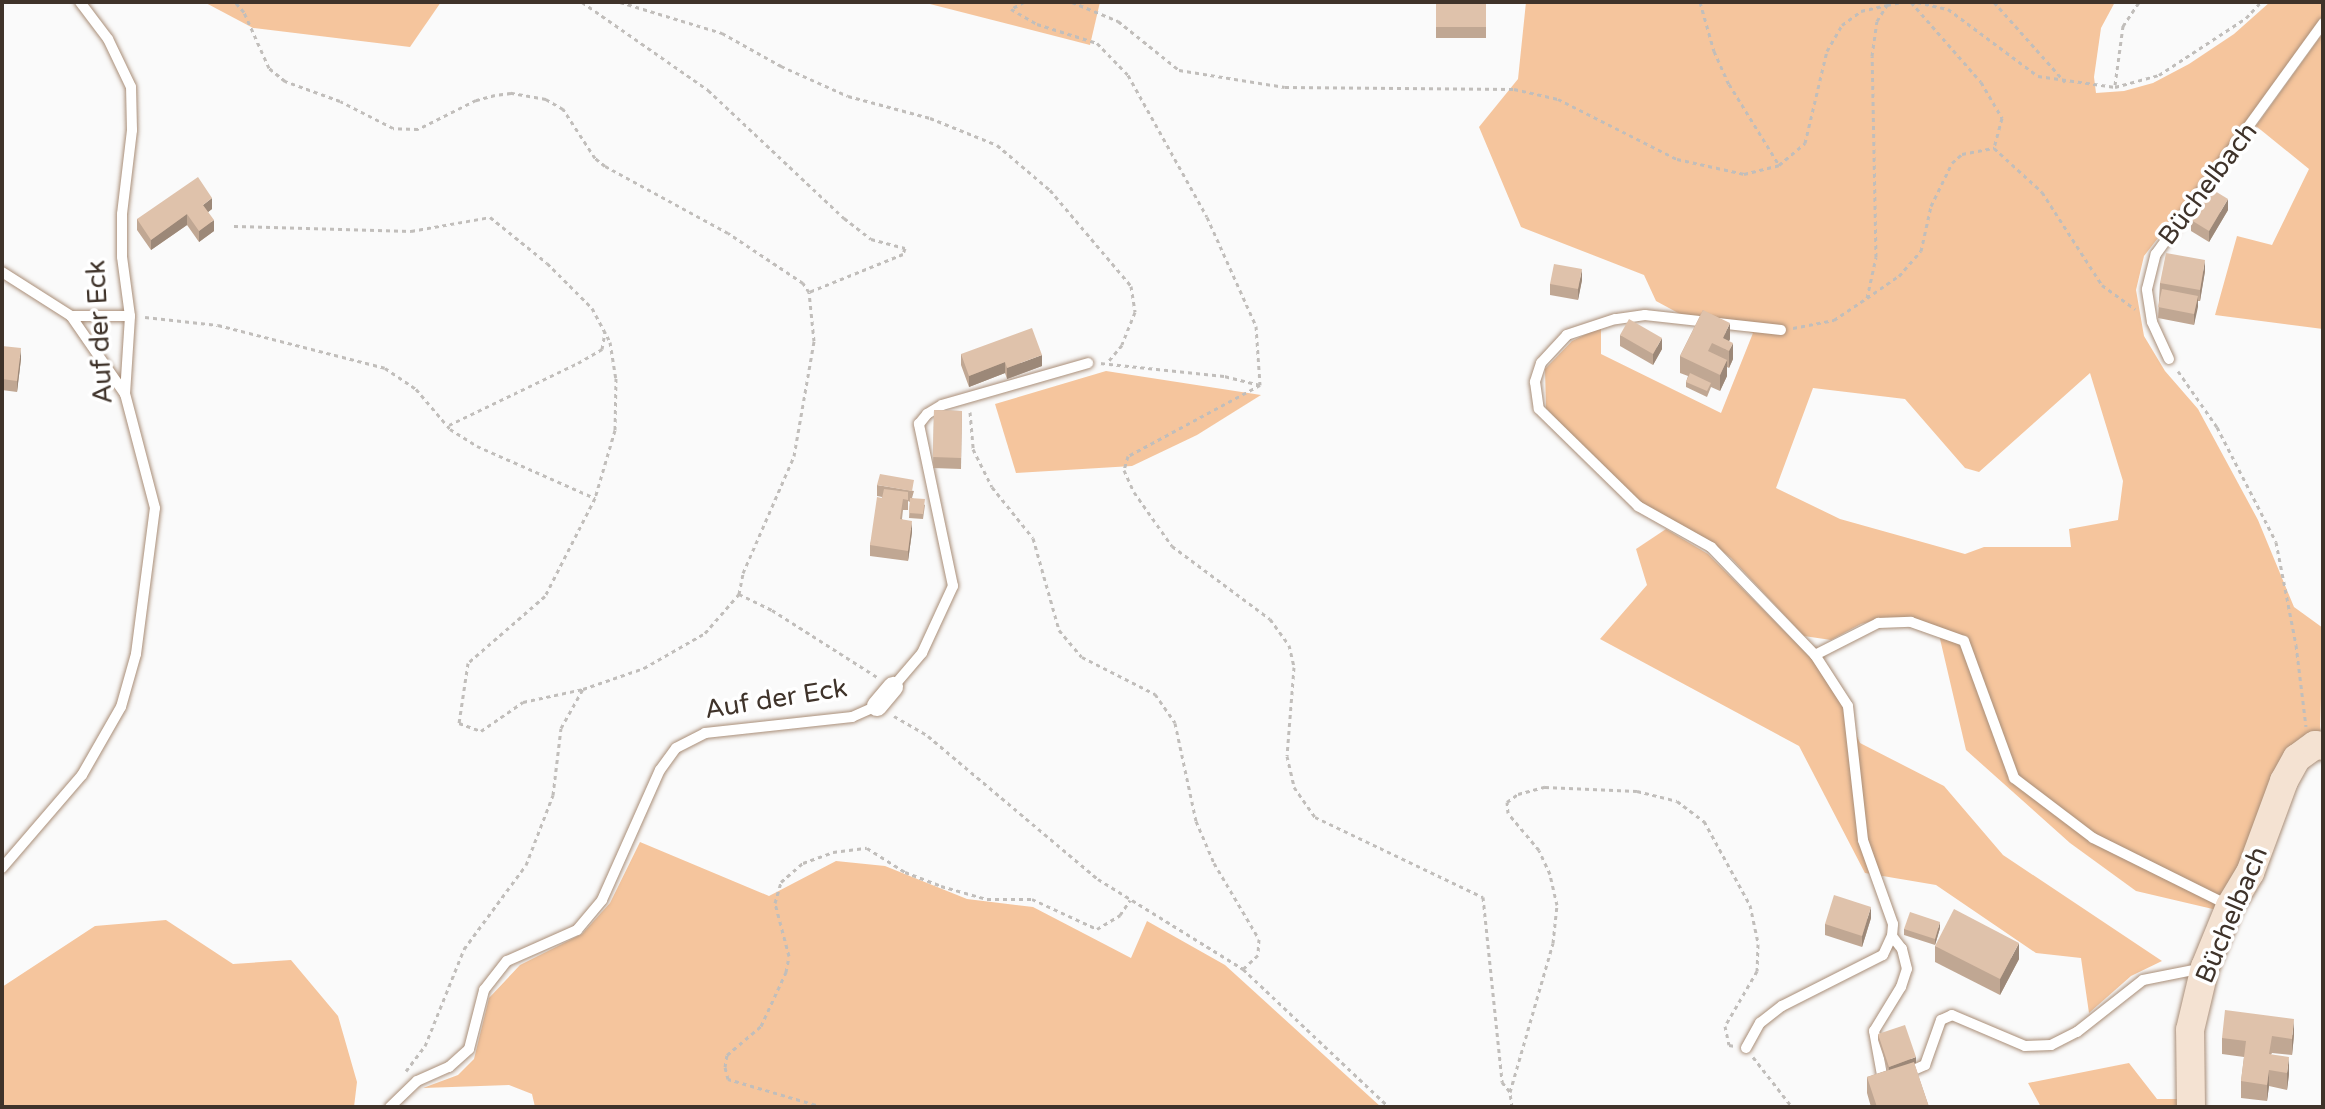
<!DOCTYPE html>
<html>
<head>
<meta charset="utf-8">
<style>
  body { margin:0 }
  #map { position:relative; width:2325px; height:1109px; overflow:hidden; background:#fafafa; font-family:"Varela Round",sans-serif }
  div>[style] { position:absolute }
  .green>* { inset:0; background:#f5c59d }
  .path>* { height:3px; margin-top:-1.5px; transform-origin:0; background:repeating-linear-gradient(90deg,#c1bebb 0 4px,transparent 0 8px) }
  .roads { filter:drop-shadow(0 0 2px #a98e78) drop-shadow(0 0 2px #a98e78) }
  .lane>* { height:10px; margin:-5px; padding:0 5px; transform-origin:5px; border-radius:5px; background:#fff }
  .street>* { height:20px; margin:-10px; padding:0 10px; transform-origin:10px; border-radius:10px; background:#fff }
  .secondary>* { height:28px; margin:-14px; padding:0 14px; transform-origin:14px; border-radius:14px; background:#f4e2d2 }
  .wall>* { inset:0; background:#c0a793 }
  .shaded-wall>* { inset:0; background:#9c8878 }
  .building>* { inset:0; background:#dfc2ab }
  span { translate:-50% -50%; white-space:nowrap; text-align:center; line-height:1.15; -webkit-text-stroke:7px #fff; paint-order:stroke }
  .street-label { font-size:26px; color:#3f332a }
  .frame { position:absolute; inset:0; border:4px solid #3f332a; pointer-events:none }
</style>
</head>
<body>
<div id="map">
  <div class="green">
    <div style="clip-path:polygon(204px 2px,441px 2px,410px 47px,253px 28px)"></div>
    <div style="clip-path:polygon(922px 2px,1100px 2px,1090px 45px)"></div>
    <div style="clip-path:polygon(evenodd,1526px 2px,2115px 2px,2101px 28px,2094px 77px,2096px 93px,2124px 91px,2153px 83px,2189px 64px,2234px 34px,2270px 2px,2323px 2px,2323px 17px,2249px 121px,2144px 256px,2136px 290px,2144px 336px,2165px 371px,2198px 409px,2258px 520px,2294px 607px,2323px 628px,2320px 733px,2300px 738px,2217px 910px,2136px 891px,2070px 843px,1966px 750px,1937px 626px,1879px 619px,1861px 624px,1831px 640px,1804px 636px,1731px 558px,1711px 542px,1647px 507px,1618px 484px,1546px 408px,1545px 369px,1572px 341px,1601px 327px,1601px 354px,1721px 413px,1753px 333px,1680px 314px,1656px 301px,1644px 275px,1521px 227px,1479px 127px,1518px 79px,1526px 2px,2090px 373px,2123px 481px,2118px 520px,2069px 529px,2071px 547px,1984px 547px,1965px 554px,1840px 519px,1776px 488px,1813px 388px,1905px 399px,1965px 468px,1979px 472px,2090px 373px)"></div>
    <div style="clip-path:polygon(2323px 33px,2323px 329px,2215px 315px,2237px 236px,2272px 245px,2309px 169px,2256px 126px)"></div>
    <div style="clip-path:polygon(1106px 371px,1261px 395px,1197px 435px,1132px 466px,1016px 473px,995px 404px)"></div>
    <div style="clip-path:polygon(1666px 529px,1708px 554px,1811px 658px,1839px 697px,1860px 743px,1944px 786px,2003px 855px,2162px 961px,2131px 976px,2089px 1013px,2081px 958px,2036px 953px,1936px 885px,1865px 873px,1799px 746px,1600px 639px,1647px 585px,1636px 549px)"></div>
    <div style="clip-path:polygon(640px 842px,769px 896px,836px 861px,885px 866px,967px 899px,1033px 907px,1131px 958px,1147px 921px,1225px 965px,1381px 1107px,535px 1107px,532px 1094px,509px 1085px,423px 1088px,458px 1075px,474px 1059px,489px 998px,520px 965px,582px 934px,610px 903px)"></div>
    <div style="clip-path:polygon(166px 920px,233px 964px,291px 960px,338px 1016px,357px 1082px,354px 1107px,7px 1107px,2px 1104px,2px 987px,95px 926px)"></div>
    <div style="clip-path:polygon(2129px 1063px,2157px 1099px,2181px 1099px,2182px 1107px,2041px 1107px,2028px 1083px)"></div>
  </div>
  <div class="path">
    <div style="left:582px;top:2px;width:154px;rotate:34.9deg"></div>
    <div style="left:708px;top:90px;width:187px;rotate:43.3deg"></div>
    <div style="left:844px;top:218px;width:34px;rotate:38deg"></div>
    <div style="left:871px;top:239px;width:35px;rotate:15deg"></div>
    <div style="left:905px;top:248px;width:6px;rotate:108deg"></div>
    <div style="left:903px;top:254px;width:101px;rotate:158deg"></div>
    <div style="left:620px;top:2px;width:107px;rotate:16.9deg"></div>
    <div style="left:722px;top:33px;width:68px;rotate:29.2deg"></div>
    <div style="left:781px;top:66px;width:73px;rotate:24.1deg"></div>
    <div style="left:848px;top:96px;width:85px;rotate:15deg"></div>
    <div style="left:930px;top:118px;width:72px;rotate:21.9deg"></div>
    <div style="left:997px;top:145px;width:70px;rotate:40.3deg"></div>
    <div style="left:1050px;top:190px;width:126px;rotate:49.8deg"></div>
    <div style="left:1131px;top:286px;width:26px;rotate:81deg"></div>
    <div style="left:1135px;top:312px;width:35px;rotate:112deg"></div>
    <div style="left:1122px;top:345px;width:23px;rotate:130deg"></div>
    <div style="left:1024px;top:2px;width:15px;rotate:152deg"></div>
    <div style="left:1011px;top:9px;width:30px;rotate:30deg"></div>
    <div style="left:1037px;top:24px;width:63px;rotate:17.6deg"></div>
    <div style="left:1097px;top:43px;width:45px;rotate:45.9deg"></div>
    <div style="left:1128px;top:75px;width:162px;rotate:60.9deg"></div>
    <div style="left:1207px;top:217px;width:120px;rotate:65.8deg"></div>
    <div style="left:1256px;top:326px;width:59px;rotate:86.1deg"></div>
    <div style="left:1260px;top:385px;width:37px;rotate:-166deg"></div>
    <div style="left:1224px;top:376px;width:125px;rotate:-174deg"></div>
    <div style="left:1072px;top:2px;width:50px;rotate:22.4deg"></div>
    <div style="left:1118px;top:21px;width:78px;rotate:38.8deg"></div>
    <div style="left:1179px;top:70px;width:107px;rotate:9.1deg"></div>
    <div style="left:1285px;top:87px;width:229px;rotate:0.5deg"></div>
    <div style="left:1514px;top:89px;width:45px;rotate:12.8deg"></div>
    <div style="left:1558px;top:99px;width:133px;rotate:26.8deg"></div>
    <div style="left:1677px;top:159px;width:69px;rotate:12.6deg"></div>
    <div style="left:1744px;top:174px;width:36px;rotate:-14deg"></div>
    <div style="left:1779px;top:165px;width:34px;rotate:-40deg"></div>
    <div style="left:1805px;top:143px;width:95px;rotate:-76.6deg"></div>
    <div style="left:1827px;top:51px;width:30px;rotate:-60deg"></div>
    <div style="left:1842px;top:25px;width:24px;rotate:-36deg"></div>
    <div style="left:1861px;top:11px;width:27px;rotate:-13deg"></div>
    <div style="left:1700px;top:2px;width:51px;rotate:74.1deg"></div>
    <div style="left:1714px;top:51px;width:36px;rotate:66deg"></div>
    <div style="left:1729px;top:84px;width:95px;rotate:58.3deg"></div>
    <div style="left:1911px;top:2px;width:106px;rotate:48.8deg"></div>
    <div style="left:1981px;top:82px;width:42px;rotate:59.7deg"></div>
    <div style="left:2002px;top:118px;width:31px;rotate:105deg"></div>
    <div style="left:1917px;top:2px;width:32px;rotate:13deg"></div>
    <div style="left:1948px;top:9px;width:112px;rotate:36.7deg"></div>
    <div style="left:2038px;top:76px;width:78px;rotate:8.1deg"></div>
    <div style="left:2115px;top:87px;width:46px;rotate:-15.3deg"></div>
    <div style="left:2159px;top:75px;width:104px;rotate:-33.2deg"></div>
    <div style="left:2246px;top:18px;width:22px;rotate:-47deg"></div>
    <div style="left:1994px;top:2px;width:107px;rotate:48.4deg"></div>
    <div style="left:2115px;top:85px;width:60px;rotate:-82.3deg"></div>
    <div style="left:2123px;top:26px;width:29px;rotate:-56deg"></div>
    <div style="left:234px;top:226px;width:177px;rotate:1.6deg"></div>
    <div style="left:411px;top:231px;width:80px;rotate:-10deg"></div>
    <div style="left:490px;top:217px;width:73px;rotate:38.9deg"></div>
    <div style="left:547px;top:263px;width:64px;rotate:45deg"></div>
    <div style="left:592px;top:308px;width:38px;rotate:62deg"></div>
    <div style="left:610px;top:342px;width:36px;rotate:81deg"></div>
    <div style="left:616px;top:378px;width:52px;rotate:91.1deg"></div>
    <div style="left:615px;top:430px;width:71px;rotate:106.4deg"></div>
    <div style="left:1867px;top:298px;width:39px;rotate:-35deg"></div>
    <div style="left:1899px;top:276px;width:33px;rotate:-49deg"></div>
    <div style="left:1921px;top:251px;width:46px;rotate:-77.5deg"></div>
    <div style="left:1931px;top:206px;width:48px;rotate:-64deg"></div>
    <div style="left:1952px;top:163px;width:13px;rotate:-42deg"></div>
    <div style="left:1962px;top:154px;width:33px;rotate:-11deg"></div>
    <div style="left:1994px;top:148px;width:65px;rotate:42.5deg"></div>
    <div style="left:2042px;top:192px;width:111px;rotate:57.2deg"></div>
    <div style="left:2102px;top:285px;width:41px;rotate:36deg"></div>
    <div style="left:145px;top:317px;width:73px;rotate:6.3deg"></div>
    <div style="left:218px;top:325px;width:172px;rotate:14.4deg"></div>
    <div style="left:385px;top:368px;width:37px;rotate:34deg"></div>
    <div style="left:416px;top:389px;width:52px;rotate:49.6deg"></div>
    <div style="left:450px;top:429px;width:32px;rotate:32deg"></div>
    <div style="left:477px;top:446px;width:129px;rotate:23.8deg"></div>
    <div style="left:595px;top:498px;width:110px;rotate:117deg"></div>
    <div style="left:545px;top:596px;width:102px;rotate:139deg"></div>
    <div style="left:468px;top:663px;width:61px;rotate:98.5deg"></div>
    <div style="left:459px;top:723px;width:23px;rotate:20deg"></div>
    <div style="left:481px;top:731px;width:51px;rotate:-34.6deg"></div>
    <div style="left:523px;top:702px;width:61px;rotate:-12.2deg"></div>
    <div style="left:583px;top:689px;width:65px;rotate:-19deg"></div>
    <div style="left:644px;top:668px;width:70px;rotate:-29.8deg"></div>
    <div style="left:705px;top:633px;width:52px;rotate:-48.9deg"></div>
    <div style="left:739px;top:594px;width:21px;rotate:-79deg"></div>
    <div style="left:743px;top:573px;width:128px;rotate:-66.4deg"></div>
    <div style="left:794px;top:456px;width:117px;rotate:-80.1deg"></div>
    <div style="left:814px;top:341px;width:49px;rotate:-95.8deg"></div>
    <div style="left:809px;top:292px;width:11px;rotate:-124deg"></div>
    <div style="left:803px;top:283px;width:90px;rotate:-146.3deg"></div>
    <div style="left:728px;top:233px;width:140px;rotate:-151.4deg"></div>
    <div style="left:605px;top:166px;width:13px;rotate:-141deg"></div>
    <div style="left:595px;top:158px;width:59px;rotate:-123.1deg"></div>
    <div style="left:563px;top:109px;width:20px;rotate:-150deg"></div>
    <div style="left:546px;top:99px;width:36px;rotate:-170deg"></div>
    <div style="left:511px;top:93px;width:16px;rotate:173deg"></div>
    <div style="left:495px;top:95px;width:20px;rotate:165deg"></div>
    <div style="left:476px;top:100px;width:65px;rotate:153.4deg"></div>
    <div style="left:418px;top:129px;width:25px;rotate:-178deg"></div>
    <div style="left:393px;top:128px;width:59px;rotate:-153deg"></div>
    <div style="left:340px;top:101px;width:59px;rotate:-160deg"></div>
    <div style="left:285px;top:81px;width:21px;rotate:-141deg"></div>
    <div style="left:269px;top:68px;width:61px;rotate:-114.1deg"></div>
    <div style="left:244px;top:12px;width:13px;rotate:-132deg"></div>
    <div style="left:1793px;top:328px;width:42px;rotate:-11deg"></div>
    <div style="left:1834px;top:320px;width:40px;rotate:-34deg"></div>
    <div style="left:1867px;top:298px;width:42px;rotate:-77.6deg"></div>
    <div style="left:1876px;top:257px;width:201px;rotate:-91.1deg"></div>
    <div style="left:1872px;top:56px;width:35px;rotate:-82deg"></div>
    <div style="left:1877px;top:21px;width:19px;rotate:-58deg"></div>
    <div style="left:1887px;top:5px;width:15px;rotate:-11deg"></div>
    <div style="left:2178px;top:371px;width:68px;rotate:55.1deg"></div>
    <div style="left:2217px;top:427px;width:129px;rotate:62.8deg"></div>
    <div style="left:2276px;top:542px;width:105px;rotate:79deg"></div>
    <div style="left:2296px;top:645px;width:82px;rotate:83deg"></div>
    <div style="left:1260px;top:385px;width:150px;rotate:151.7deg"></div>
    <div style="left:1128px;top:456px;width:15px;rotate:106deg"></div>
    <div style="left:1124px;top:470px;width:24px;rotate:66deg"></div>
    <div style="left:1134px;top:492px;width:66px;rotate:54.9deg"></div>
    <div style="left:1172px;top:546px;width:122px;rotate:36.7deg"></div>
    <div style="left:1270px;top:619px;width:32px;rotate:54deg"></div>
    <div style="left:1289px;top:645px;width:23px;rotate:77deg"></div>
    <div style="left:1294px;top:667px;width:89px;rotate:94.5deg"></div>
    <div style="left:1287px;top:756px;width:32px;rotate:77deg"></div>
    <div style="left:1294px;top:787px;width:37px;rotate:55deg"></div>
    <div style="left:1315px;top:817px;width:186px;rotate:25.5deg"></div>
    <div style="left:1483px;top:897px;width:186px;rotate:84.1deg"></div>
    <div style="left:1502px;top:1082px;width:13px;rotate:51deg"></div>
    <div style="left:970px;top:412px;width:37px;rotate:85deg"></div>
    <div style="left:973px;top:449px;width:42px;rotate:63.4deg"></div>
    <div style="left:992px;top:487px;width:65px;rotate:51.2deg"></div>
    <div style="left:1033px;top:538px;width:96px;rotate:74.2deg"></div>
    <div style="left:1059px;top:630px;width:35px;rotate:50deg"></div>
    <div style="left:1082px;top:657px;width:82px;rotate:26.9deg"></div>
    <div style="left:1155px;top:694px;width:35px;rotate:55deg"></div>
    <div style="left:1175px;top:723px;width:100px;rotate:77.9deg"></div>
    <div style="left:1196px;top:821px;width:46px;rotate:66.8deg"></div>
    <div style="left:1214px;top:863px;width:88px;rotate:59.4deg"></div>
    <div style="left:1259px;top:939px;width:16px;rotate:94deg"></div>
    <div style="left:1258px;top:955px;width:21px;rotate:137deg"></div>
    <div style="left:449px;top:425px;width:143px;rotate:-25.7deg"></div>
    <div style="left:578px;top:363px;width:28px;rotate:-30deg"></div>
    <div style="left:602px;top:349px;width:17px;rotate:-80deg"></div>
    <div style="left:739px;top:594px;width:37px;rotate:26deg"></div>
    <div style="left:772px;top:610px;width:125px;rotate:32.5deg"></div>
    <div style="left:894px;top:716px;width:39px;rotate:30deg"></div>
    <div style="left:928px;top:736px;width:222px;rotate:40.1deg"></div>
    <div style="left:1098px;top:879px;width:171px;rotate:31.8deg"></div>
    <div style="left:1243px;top:969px;width:201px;rotate:43.4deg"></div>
    <div style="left:1753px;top:1057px;width:63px;rotate:52deg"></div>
    <div style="left:406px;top:1071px;width:31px;rotate:-53deg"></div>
    <div style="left:425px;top:1046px;width:105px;rotate:-68.1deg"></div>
    <div style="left:464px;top:949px;width:104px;rotate:-53.6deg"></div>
    <div style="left:526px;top:865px;width:75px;rotate:-68.9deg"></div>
    <div style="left:553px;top:795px;width:67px;rotate:-83.2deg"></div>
    <div style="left:561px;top:728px;width:45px;rotate:-60.6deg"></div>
    <div style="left:823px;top:1107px;width:99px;rotate:-163.6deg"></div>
    <div style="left:728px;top:1079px;width:12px;rotate:-104deg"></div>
    <div style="left:725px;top:1067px;width:12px;rotate:-81deg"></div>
    <div style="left:727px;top:1055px;width:45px;rotate:-40.5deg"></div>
    <div style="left:761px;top:1026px;width:60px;rotate:-65.2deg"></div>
    <div style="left:786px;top:972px;width:16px;rotate:-79deg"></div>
    <div style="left:789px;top:956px;width:55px;rotate:-104.8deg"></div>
    <div style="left:775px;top:903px;width:22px;rotate:-74deg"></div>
    <div style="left:781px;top:882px;width:29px;rotate:-41deg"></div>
    <div style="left:803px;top:863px;width:32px;rotate:-20deg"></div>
    <div style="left:833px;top:852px;width:34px;rotate:-7deg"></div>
    <div style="left:867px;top:848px;width:45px;rotate:32.3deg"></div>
    <div style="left:905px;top:872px;width:39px;rotate:21deg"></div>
    <div style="left:941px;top:886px;width:48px;rotate:15.8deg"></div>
    <div style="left:987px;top:899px;width:45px"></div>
    <div style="left:1032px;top:899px;width:72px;rotate:24.8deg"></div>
    <div style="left:1097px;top:929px;width:27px;rotate:-31deg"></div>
    <div style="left:1120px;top:915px;width:18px;rotate:-56deg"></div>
    <div style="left:1512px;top:1107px;width:15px;rotate:-98deg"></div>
    <div style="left:1510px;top:1092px;width:155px;rotate:-73.9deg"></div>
    <div style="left:1553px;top:943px;width:38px;rotate:-84deg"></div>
    <div style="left:1557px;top:905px;width:32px;rotate:-103deg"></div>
    <div style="left:1550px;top:874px;width:26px;rotate:-115deg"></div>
    <div style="left:1539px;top:850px;width:48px;rotate:-130deg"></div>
    <div style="left:1508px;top:813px;width:11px;rotate:-95deg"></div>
    <div style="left:1507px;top:802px;width:14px;rotate:-36deg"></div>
    <div style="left:1518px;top:794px;width:28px;rotate:-15deg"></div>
    <div style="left:1545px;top:787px;width:92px;rotate:2.5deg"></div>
    <div style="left:1637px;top:791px;width:41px;rotate:14deg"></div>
    <div style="left:1677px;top:801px;width:34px;rotate:37deg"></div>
    <div style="left:1704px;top:821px;width:96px;rotate:61.3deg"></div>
    <div style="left:1750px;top:905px;width:40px;rotate:78deg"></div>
    <div style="left:1758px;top:944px;width:27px;rotate:92deg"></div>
    <div style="left:1757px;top:971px;width:64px;rotate:120.2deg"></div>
    <div style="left:1725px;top:1026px;width:19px;rotate:78deg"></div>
    <div style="left:1729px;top:1045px;width:6px;rotate:9deg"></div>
  </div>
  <div class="roads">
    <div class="lane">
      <div style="left:2px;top:272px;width:82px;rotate:32.5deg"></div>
      <div style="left:71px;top:316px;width:95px;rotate:55.3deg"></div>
      <div style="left:71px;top:316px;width:59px"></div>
      <div style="left:1781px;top:330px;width:137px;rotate:-173.7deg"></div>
      <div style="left:1645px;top:315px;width:30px;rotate:172deg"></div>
      <div style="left:1615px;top:319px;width:51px;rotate:161.6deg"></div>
      <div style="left:1567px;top:335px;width:38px;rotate:133deg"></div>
      <div style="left:1541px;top:363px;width:20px;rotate:108deg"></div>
      <div style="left:1535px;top:382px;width:27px;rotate:82deg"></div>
      <div style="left:1539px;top:409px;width:139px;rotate:44.4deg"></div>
      <div style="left:1638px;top:506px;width:84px;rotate:29.3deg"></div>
      <div style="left:1711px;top:547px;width:150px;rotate:46.1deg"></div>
      <div style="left:1815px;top:655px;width:71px;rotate:-26.9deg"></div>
      <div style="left:1878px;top:623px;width:33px;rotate:-2deg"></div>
      <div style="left:1911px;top:622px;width:56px;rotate:19.7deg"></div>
      <div style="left:1964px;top:641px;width:146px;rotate:69.9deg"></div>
      <div style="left:2014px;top:778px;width:99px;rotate:37.2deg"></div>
      <div style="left:2093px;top:838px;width:151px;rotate:26.4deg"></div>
      <div style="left:2169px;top:359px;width:41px;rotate:-114.7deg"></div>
      <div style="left:2152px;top:322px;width:33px;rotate:-99deg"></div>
      <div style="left:2147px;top:289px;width:36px;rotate:-76deg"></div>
      <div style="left:2156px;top:254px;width:285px;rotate:-54.1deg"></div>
      <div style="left:893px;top:687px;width:45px;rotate:-49.5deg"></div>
      <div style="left:922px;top:653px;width:74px;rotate:-65.2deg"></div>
      <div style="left:953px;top:586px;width:166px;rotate:-101.9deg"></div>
      <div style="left:919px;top:424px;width:13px;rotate:-51deg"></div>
      <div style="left:927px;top:414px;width:17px;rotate:-31deg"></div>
      <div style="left:942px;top:405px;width:152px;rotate:-16deg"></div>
      <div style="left:2px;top:868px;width:123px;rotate:-49.3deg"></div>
      <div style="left:82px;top:775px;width:78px;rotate:-60.2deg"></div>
      <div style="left:121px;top:707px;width:55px;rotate:-74.2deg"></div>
      <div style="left:136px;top:654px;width:147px;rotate:-82.6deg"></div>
      <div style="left:155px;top:508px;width:118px;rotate:-104.7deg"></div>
      <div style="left:125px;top:394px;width:78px;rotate:-86.3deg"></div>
      <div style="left:130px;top:316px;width:60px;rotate:-97.7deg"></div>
      <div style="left:122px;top:257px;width:43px;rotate:-90deg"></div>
      <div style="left:122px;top:214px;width:85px;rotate:-83.2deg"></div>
      <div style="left:132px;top:130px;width:43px;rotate:-91.3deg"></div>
      <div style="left:131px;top:87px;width:53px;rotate:-115.6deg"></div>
      <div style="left:108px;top:39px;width:46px;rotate:-127.1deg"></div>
      <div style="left:1746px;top:1048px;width:29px;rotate:-61deg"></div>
      <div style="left:1760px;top:1023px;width:28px;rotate:-38deg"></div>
      <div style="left:1782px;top:1006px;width:113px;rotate:-26.8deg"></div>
      <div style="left:1883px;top:955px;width:21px;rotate:-65deg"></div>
      <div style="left:1892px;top:936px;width:12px;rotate:-85deg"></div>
      <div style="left:1893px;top:924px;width:89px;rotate:-109.7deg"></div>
      <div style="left:1863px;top:840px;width:135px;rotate:-96.4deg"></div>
      <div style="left:1848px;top:706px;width:61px;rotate:-122.9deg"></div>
      <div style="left:1907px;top:1073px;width:20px;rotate:-24deg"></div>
      <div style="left:1925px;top:1065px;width:48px;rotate:-70.4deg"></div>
      <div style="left:1941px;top:1020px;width:12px;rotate:-24deg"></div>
      <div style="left:1952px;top:1015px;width:79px;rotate:23deg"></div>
      <div style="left:2025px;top:1046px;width:26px;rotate:-2deg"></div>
      <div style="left:2051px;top:1045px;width:29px;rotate:-27deg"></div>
      <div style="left:2077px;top:1032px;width:84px;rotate:-38.2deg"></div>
      <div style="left:2143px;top:980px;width:61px;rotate:-11.3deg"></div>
      <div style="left:1892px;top:1079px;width:11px;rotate:-158deg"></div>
      <div style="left:1882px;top:1075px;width:45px;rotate:-100.3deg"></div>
      <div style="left:1874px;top:1031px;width:52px;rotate:-58.5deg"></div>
      <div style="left:1901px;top:987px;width:19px;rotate:-72deg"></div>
      <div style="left:1907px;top:969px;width:21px;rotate:-104deg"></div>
      <div style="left:1902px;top:949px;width:16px;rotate:-128deg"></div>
      <div style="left:390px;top:1107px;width:37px;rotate:-44deg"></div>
      <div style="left:417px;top:1081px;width:35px;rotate:-24deg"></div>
      <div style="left:449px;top:1067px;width:27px;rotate:-42deg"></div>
      <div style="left:469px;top:1049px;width:61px;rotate:-75.7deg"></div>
      <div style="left:484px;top:990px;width:37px;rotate:-52deg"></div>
      <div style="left:507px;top:961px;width:77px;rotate:-23.9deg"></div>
      <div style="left:577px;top:930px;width:39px;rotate:-50deg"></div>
      <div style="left:602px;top:900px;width:142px;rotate:-66deg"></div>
      <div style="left:660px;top:770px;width:27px;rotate:-54deg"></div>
      <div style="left:676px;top:748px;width:33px;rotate:-27deg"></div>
      <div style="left:705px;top:733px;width:148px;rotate:-6.2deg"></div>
      <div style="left:852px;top:717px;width:27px;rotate:-24deg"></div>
    </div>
    <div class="street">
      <div style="left:877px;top:706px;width:25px;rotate:-50deg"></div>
    </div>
    <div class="secondary">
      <div style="left:2191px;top:1107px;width:77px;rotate:-90.7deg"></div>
      <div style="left:2190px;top:1030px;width:65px;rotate:-76.6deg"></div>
      <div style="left:2205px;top:967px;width:66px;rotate:-67.7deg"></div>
      <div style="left:2230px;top:906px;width:39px;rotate:-59deg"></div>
      <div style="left:2250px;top:873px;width:98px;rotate:-69.7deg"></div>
      <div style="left:2284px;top:781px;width:26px;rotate:-61deg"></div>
      <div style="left:2297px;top:758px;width:22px;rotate:-36deg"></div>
      <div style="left:2315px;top:745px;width:8px;rotate:7deg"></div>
    </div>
  </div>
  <div class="wall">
    <div style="clip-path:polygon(1436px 3px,1486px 3px,1486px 38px,1436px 38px)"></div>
    <div style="clip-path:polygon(212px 209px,208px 212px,214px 231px,199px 242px,187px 225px,151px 250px,137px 230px,137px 219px)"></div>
    <div style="clip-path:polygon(2228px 210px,2209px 242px,2191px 231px,2191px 220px)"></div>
    <div style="clip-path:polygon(2205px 271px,2200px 301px,2198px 301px,2194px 325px,2158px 318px,2160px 283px)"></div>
    <div style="clip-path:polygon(1582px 280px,1578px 300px,1550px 295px,1550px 284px)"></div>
    <div style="clip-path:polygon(1703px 310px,1730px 339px,1729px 341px,1733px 359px,1729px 368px,1727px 367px,1727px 376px,1720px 391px,1711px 387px,1707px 397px,1686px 387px,1686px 382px,1688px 376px,1680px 373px,1680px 356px)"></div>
    <div style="clip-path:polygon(1620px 335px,1662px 349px,1653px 365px,1620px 346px)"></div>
    <div style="clip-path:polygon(2px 346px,21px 359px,17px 392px,2px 390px)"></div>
    <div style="clip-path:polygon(961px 354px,1042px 366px,1007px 379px,1005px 373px,969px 387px,961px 365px)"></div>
    <div style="clip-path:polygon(934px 410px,962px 411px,961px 469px,933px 468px)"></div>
    <div style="clip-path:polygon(877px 485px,914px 491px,912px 498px,925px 505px,923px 519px,909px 518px,910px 502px,908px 501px,908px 510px,903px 510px,902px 519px,912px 532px,908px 561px,870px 556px,870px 545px,882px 497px,877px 496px)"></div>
    <div style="clip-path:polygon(1871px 918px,1862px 947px,1825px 935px,1825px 924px)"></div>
    <div style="clip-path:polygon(1940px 928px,1935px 945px,1904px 935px,1904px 929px)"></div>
    <div style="clip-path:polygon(1935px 946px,2019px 959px,2000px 995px,1935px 962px)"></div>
    <div style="clip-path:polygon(1878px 1034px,1916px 1063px,1914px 1063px,1929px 1107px,1871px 1107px,1867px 1093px,1867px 1077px,1888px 1070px,1878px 1040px)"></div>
    <div style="clip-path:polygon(2294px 1035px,2292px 1055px,2272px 1053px,2271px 1055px,2289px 1074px,2287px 1090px,2269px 1086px,2267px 1101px,2241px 1098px,2241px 1081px,2244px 1057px,2222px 1054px,2222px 1038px)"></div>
  </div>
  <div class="shaded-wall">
    <div style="clip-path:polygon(212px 198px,212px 209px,203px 216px,203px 205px)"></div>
    <div style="clip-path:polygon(2228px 199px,2228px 210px,2209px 242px,2209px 231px)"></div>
    <div style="clip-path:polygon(187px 214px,187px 225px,151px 250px,151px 240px)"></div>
    <div style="clip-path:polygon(214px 220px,214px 231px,199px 242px,199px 231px)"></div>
    <div style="clip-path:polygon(2205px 260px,2205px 271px,2200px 301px,2200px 290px)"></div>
    <div style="clip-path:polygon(1582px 269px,1582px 280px,1578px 300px,1578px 289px)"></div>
    <div style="clip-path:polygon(2198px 296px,2198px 307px,2194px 325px,2194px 314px)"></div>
    <div style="clip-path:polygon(1730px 323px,1730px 339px,1725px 350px,1723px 338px)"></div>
    <div style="clip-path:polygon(1662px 338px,1662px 349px,1653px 365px,1653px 354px)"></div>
    <div style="clip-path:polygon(1733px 343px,1733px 359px,1729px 368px,1729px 351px)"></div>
    <div style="clip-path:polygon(21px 348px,21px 359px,17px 392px,17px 381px)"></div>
    <div style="clip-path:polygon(1042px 355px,1042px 366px,1007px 379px,1007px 368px)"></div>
    <div style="clip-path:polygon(1727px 360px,1727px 376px,1720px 391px,1720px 375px)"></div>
    <div style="clip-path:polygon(1005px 362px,1005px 373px,969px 387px,969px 376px)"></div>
    <div style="clip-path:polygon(912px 521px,912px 532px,908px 561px,908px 551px)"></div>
    <div style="clip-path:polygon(1871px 907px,1871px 918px,1862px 947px,1862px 936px)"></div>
    <div style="clip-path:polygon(1940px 922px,1940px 928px,1935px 945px,1935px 939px)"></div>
    <div style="clip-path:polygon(2019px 943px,2019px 959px,2000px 995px,2000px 979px)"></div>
    <div style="clip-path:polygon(2294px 1019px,2294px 1035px,2292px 1055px,2292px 1039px)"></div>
    <div style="clip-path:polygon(1916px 1057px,1916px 1063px,1889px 1072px,1889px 1067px)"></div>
    <div style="clip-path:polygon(2289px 1057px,2289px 1074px,2287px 1090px,2287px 1073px)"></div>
    <div style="clip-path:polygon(2269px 1070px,2269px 1086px,2267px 1101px,2267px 1085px)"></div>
  </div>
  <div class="building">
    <div style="clip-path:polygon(1436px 3px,1486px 3px,1486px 27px,1436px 27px)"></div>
    <div style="clip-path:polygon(198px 177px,212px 198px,203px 205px,214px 220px,199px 231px,187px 214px,151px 240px,137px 219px)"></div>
    <div style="clip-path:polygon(2210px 188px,2228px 199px,2209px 231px,2191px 220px)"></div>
    <div style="clip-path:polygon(2166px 253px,2205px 260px,2200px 290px,2160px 283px)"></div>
    <div style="clip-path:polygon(1554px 264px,1582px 269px,1578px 289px,1550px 284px)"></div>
    <div style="clip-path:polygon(2162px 289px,2198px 296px,2194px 314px,2158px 307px)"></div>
    <div style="clip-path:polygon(1703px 310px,1730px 323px,1723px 338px,1733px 343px,1729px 351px,1712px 343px,1708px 351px,1727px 360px,1720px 375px,1680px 356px)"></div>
    <div style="clip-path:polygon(1629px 319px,1662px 338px,1653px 354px,1620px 335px)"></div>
    <div style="clip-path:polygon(1032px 328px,1042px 355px,1007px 368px,1005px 362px,969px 376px,961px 354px)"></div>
    <div style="clip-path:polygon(2px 346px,21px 348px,17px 381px,2px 379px)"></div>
    <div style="clip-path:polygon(1690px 373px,1711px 383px,1707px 391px,1686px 382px)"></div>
    <div style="clip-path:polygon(934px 410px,962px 411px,961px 458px,933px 457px)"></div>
    <div style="clip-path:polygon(880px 474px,914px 480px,912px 491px,877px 485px)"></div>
    <div style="clip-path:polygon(884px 489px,908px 492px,908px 500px,903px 499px,900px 519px,912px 521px,908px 551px,870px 545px,877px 497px,882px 498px)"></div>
    <div style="clip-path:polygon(910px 498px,925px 499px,923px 514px,909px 513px)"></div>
    <div style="clip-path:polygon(1834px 895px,1871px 907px,1862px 936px,1825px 924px)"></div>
    <div style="clip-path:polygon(1954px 909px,2019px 943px,2000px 979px,1935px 946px)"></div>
    <div style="clip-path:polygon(1910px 912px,1940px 922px,1935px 939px,1904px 929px)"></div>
    <div style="clip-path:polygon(2225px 1010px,2294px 1019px,2292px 1039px,2272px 1036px,2269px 1054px,2289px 1057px,2287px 1073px,2269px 1070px,2267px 1085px,2241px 1081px,2246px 1041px,2222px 1038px)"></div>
    <div style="clip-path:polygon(1905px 1025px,1916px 1057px,1889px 1067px,1878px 1034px)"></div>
    <div style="clip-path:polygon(1914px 1062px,1929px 1107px,1877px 1107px,1867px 1077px)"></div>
  </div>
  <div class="street-label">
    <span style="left:2208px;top:184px;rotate:-53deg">Büchelbach</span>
    <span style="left:100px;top:332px;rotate:-93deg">Auf der Eck</span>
    <span style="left:776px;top:699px;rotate:-9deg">Auf der Eck</span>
    <span style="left:2232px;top:915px;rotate:-67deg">Büchelbach</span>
  </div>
  <div class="frame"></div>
</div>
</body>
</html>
